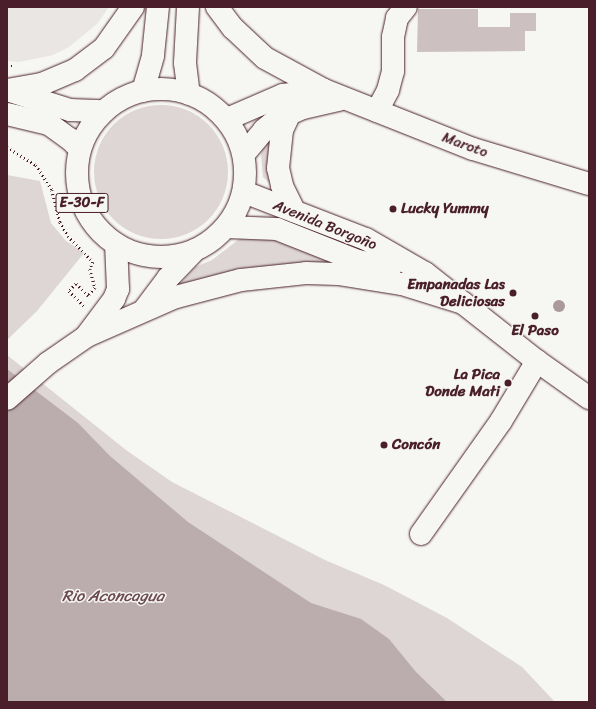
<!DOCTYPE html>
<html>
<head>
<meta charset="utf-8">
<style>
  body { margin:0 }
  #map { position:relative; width:596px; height:709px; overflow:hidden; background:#f6f6f2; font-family:Sriracha,sans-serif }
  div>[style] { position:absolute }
  .built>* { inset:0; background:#e9e6e3 }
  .green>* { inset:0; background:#ddd6d5 }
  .round { border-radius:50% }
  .water>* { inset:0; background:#bbadae }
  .building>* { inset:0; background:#ccc1c0 }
  .path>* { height:2.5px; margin-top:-1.25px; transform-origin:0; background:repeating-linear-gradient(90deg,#4a1f2b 0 1px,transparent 0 4px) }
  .roads { filter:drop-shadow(0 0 1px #4a1f2b) drop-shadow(0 0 1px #4a1f2b) }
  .minor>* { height:22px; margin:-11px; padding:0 11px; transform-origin:11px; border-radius:11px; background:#f6f6f2 }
  .major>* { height:22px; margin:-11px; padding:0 11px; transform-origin:11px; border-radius:11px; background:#f6f6f2 }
  .major>.ring { margin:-11px; padding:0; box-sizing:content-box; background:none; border:22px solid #f6f6f2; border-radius:50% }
  .highway>* { height:22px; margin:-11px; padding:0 11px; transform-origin:11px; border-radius:11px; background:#f6f6f2 }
  .trees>* { width:12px; height:12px; margin:-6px; border-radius:50%; background:#ac999c }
  .dots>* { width:11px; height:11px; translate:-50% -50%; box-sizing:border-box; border:2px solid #f6f6f2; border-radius:50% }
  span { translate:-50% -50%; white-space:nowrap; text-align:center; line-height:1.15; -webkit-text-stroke:3px #f6f6f2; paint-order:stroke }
  .shield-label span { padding:1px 3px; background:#f6f6f2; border:1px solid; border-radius:3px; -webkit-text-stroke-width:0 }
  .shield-label { font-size:14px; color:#4a1f2b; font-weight:700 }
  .street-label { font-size:15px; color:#4a1f2b }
  .poi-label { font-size:15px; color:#4a1f2b; font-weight:700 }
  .left { translate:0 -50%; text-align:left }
  .right { translate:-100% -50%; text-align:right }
  .water-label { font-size:16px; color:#6c4a52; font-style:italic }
  .frame { position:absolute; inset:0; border:8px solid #4a1f2b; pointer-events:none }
</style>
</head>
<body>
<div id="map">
  <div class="built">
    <div style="clip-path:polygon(7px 7px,109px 7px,97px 24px,69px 47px,53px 55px,19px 62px,7px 61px)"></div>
  </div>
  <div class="green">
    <div class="round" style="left:94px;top:105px;width:134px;height:134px"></div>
    <div style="clip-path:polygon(271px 137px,275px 188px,263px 177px,261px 154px,264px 144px)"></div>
    <div style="clip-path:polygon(7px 175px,40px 181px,51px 223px,66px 241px,84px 253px,37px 311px,7px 340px)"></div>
    <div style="clip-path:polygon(263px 236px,331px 260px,330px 264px,179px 285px,195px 267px,212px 260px,242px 237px)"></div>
    <div style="clip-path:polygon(7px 355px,126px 450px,172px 482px,325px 560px,384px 585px,447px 618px,522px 667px,555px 702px,7px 702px)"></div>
  </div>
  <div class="water">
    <div style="clip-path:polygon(7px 369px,78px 423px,110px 456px,188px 522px,311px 603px,361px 619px,389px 639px,416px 672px,447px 702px,7px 702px)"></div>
  </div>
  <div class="building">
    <div style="clip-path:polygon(418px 9px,478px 9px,478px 27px,510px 27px,510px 13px,536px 13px,536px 31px,525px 31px,525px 51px,417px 52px)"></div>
  </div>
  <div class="path">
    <div style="left:7px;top:66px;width:7px"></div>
    <div style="left:7px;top:147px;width:34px;rotate:32deg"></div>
    <div style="left:36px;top:165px;width:30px;rotate:57deg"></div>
    <div style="left:52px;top:190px;width:33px;rotate:76deg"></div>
    <div style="left:60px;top:222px;width:16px;rotate:60deg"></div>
    <div style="left:68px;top:236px;width:36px;rotate:46deg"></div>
    <div style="left:93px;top:262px;width:8px;rotate:113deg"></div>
    <div style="left:90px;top:269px;width:20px;rotate:75deg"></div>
    <div style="left:95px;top:288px;width:11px;rotate:131deg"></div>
    <div style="left:88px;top:296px;width:17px;rotate:-135deg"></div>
    <div style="left:76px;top:284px;width:10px;rotate:135deg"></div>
    <div style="left:69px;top:291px;width:21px;rotate:45deg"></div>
  </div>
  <div class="roads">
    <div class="minor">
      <div style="left:377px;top:111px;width:24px;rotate:-62deg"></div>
      <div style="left:388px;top:90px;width:20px;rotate:-75deg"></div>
      <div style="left:393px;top:71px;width:34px;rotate:-90deg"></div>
      <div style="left:393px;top:37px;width:19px;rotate:-78deg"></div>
      <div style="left:397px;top:18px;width:14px;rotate:-51deg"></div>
      <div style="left:421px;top:534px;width:138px;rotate:-54.7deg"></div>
      <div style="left:501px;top:421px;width:70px;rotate:-59deg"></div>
    </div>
    <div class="major">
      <div class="ring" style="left:77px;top:89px;width:146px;height:146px"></div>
      <div style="left:7px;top:90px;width:66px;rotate:17.6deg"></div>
      <div style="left:70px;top:110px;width:33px;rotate:2deg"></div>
      <div style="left:290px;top:113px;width:19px;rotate:115deg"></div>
      <div style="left:282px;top:130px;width:38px;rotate:96deg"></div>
      <div style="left:278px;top:168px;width:18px;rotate:77deg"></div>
      <div style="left:282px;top:186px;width:28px;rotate:64deg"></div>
      <div style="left:7px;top:114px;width:43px;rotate:13.4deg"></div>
      <div style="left:49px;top:124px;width:26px;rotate:36deg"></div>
      <div style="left:70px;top:139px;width:14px;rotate:45deg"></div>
      <div style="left:227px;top:119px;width:61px;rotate:-23.2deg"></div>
      <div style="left:283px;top:95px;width:41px;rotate:-7deg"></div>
      <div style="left:324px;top:90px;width:160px;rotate:21.6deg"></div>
      <div style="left:473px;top:149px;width:121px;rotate:16.8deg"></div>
      <div style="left:244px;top:154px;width:31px;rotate:-50deg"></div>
      <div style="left:264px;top:130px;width:16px;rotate:-40deg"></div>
      <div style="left:276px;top:120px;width:30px;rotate:-24deg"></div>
      <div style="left:303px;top:108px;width:37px;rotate:-13deg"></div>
      <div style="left:244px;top:192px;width:131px;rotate:21.1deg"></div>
      <div style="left:366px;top:239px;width:68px;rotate:30deg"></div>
      <div style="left:425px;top:273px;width:142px;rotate:38.2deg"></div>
      <div style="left:537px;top:361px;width:64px;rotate:35.4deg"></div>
      <div style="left:226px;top:227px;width:51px;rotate:2.2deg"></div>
      <div style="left:277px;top:229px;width:87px;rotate:21.6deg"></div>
      <div style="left:358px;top:261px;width:33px;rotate:11deg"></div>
      <div style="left:144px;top:310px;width:40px;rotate:-53deg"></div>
      <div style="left:168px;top:278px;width:39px;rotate:-46deg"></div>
      <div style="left:87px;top:335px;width:45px;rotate:-53.1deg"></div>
      <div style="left:114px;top:299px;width:11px;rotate:-68deg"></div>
      <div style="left:118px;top:289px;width:45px;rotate:-92.5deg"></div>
      <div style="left:7px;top:399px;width:55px;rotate:-41.3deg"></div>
      <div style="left:48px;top:363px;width:47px;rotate:-34.7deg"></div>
      <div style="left:87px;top:336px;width:97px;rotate:-23.7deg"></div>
      <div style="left:176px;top:297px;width:67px;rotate:-14.7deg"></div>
      <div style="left:241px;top:280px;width:65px;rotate:-6.1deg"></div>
      <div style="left:306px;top:273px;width:32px;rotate:2deg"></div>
      <div style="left:338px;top:274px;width:65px;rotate:8.9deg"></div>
      <div style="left:402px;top:284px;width:64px;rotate:17.3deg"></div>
    </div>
    <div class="highway">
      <div style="left:188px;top:7px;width:56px;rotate:93.1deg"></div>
      <div style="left:185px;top:63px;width:31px;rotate:83deg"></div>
      <div style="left:217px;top:7px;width:26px;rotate:53deg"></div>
      <div style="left:233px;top:28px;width:44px;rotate:43.2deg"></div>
      <div style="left:265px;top:58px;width:67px;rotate:28.5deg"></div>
      <div style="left:7px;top:90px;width:36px;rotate:-10deg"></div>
      <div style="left:42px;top:84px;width:36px;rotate:-23deg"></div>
      <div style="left:75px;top:70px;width:36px;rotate:-37deg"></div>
      <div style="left:104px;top:48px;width:50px;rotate:-54.7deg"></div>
      <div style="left:143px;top:91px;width:37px;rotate:-74deg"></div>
      <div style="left:153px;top:55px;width:48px;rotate:-84.1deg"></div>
    </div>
  </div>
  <div class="trees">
    <div style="left:559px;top:306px"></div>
  </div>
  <div class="dots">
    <div style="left:393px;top:209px;background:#4a1f2b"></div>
    <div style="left:513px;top:293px;background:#4a1f2b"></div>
    <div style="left:535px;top:316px;background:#4a1f2b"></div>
    <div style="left:508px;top:383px;background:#4a1f2b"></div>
    <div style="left:384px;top:445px;background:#4a1f2b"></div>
  </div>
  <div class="shield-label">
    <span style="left:82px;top:203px">E-30-F</span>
  </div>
  <div class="street-label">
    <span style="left:465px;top:145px;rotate:20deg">Maroto</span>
    <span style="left:325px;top:225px;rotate:22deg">Avenida Borgoño</span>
  </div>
  <div class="poi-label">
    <span class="left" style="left:401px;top:209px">Lucky Yummy</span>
    <span class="right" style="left:505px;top:293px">Empanadas Las<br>Deliciosas</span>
    <span style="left:535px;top:331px">El Paso</span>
    <span class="right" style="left:500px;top:383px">La Pica<br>Donde Mati</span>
    <span class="left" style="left:392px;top:445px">Concón</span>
  </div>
  <div class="water-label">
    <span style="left:113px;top:596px">Rio Aconcagua</span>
  </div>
  <div class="frame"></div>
</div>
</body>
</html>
